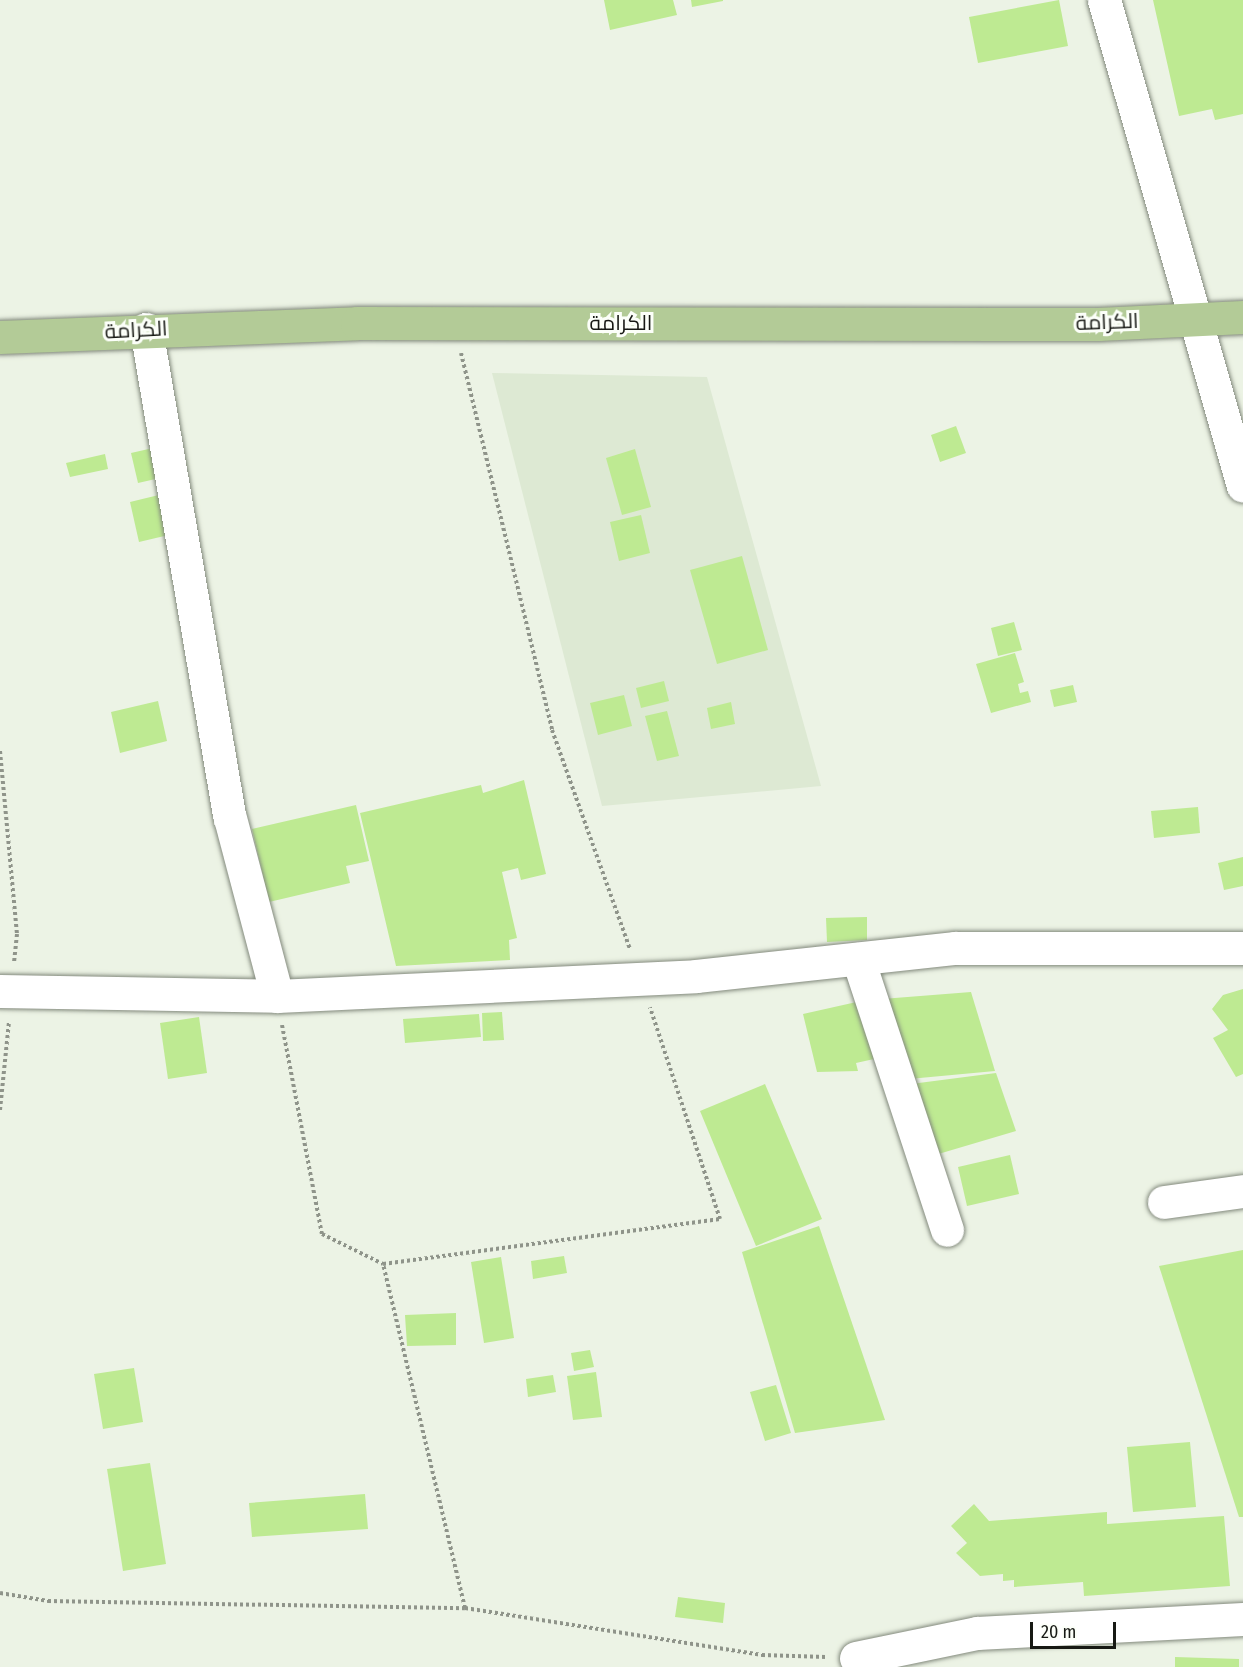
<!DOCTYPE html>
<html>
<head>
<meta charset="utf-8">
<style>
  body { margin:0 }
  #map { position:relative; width:1243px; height:1667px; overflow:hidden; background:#ecf3e5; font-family:"Fira Sans Condensed",Cairo,sans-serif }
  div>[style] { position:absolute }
  .built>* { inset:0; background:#dde9d3 }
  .building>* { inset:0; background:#beea92 }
  .path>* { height:4px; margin-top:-2px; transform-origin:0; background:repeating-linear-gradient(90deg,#8f948a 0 3px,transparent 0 6px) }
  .roads { filter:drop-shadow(0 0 2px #838a7d) drop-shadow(0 0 2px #838a7d) }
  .minor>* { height:33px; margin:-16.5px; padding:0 16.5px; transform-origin:16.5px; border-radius:16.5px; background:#fff }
  .major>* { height:33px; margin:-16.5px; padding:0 16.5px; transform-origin:16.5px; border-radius:16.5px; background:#b3cb97 }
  span { translate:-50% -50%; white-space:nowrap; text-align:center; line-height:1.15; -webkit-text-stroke:6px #fcfff9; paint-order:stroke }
  .street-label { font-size:21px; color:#171914 }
  .scale { position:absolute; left:1030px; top:1622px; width:86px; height:27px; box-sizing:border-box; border:3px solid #171914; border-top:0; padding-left:8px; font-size:18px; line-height:21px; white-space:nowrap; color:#171914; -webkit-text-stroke:4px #fcfff9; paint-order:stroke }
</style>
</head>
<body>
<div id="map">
  <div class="built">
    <div style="clip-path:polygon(492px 373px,707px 377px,821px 786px,602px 806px)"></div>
  </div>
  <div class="building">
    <div style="clip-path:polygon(604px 0,673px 0,677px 15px,610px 30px)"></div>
    <div style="clip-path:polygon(691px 0,723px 0,723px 1px,692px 7px)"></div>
    <div style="clip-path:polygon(1059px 0,1068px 46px,978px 63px,969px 17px)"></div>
    <div style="clip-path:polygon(1153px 0,1243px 0,1243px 114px,1215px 120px,1212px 109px,1179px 116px)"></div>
    <div style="clip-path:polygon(956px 426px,966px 453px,940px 462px,931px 435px)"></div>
    <div style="clip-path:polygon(153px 448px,160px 478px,138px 483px,131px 453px)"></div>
    <div style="clip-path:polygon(635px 449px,651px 507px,622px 515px,606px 458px)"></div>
    <div style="clip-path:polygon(105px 454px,108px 469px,70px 477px,66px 463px)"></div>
    <div style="clip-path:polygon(167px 493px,177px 533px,139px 542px,130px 502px)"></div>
    <div style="clip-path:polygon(641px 515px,650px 553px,619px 561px,610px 522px)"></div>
    <div style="clip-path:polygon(742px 556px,768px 650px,717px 664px,690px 570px)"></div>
    <div style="clip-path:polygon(1014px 622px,1022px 650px,998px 656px,991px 628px)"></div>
    <div style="clip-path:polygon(1015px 653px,1024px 682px,1018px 684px,1020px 693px,1028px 691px,1031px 702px,991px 713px,976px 664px)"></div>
    <div style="clip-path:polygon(664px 681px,669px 701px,641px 708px,636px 688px)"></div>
    <div style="clip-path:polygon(1073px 685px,1077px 702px,1054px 707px,1050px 690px)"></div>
    <div style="clip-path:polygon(624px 695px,632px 726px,598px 735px,590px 703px)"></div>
    <div style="clip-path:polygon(158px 701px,167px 741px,120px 753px,111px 712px)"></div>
    <div style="clip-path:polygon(731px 702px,735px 724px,711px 729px,707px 708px)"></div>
    <div style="clip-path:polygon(667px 711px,679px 756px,657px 761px,645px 716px)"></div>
    <div style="clip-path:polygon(524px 780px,546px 874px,521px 880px,518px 868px,502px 872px,517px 938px,509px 940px,510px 960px,396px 966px,360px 813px,481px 785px,483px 793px)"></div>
    <div style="clip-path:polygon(356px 805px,369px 861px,346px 866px,350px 883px,269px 902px,252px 829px)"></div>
    <div style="clip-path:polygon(1198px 807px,1200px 833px,1154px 838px,1151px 811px)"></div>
    <div style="clip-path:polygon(1243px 857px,1243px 886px,1224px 890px,1218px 863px)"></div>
    <div style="clip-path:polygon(867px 917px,867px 940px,827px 942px,826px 918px)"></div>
    <div style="clip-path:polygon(1243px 989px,1243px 1074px,1236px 1077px,1213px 1038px,1228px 1030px,1212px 1009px,1223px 995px)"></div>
    <div style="clip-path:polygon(971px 992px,995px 1071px,909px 1079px,882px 999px)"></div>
    <div style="clip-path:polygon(861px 1001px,874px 1059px,856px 1063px,858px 1071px,817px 1072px,803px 1014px)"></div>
    <div style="clip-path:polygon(502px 1012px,504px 1040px,483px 1041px,482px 1013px)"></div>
    <div style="clip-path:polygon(479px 1014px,481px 1037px,405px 1043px,403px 1019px)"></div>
    <div style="clip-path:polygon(199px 1017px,207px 1073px,168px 1079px,160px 1023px)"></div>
    <div style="clip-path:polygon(996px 1073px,1016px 1131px,935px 1155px,911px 1084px)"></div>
    <div style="clip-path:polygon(765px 1084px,822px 1219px,756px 1246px,700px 1111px)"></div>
    <div style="clip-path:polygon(1010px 1155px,1019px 1194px,967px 1206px,958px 1167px)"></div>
    <div style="clip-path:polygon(819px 1226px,885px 1420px,795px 1433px,742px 1252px)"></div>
    <div style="clip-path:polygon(1243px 1250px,1243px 1517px,1239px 1517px,1159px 1266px)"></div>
    <div style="clip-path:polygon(564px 1256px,567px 1273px,533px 1279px,531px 1261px)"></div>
    <div style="clip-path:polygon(501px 1257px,514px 1338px,484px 1343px,471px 1262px)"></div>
    <div style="clip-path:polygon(456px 1313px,456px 1345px,407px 1346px,405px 1315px)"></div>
    <div style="clip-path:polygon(590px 1350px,594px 1367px,574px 1371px,571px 1353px)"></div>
    <div style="clip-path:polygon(134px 1368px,143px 1422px,103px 1429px,94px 1374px)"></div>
    <div style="clip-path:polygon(596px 1372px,602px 1417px,573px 1420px,567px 1376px)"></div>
    <div style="clip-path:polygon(553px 1375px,556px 1392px,528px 1397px,526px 1379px)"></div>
    <div style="clip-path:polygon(776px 1385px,791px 1433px,765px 1441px,750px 1392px)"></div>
    <div style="clip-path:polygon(1190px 1442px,1196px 1507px,1133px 1512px,1127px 1447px)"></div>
    <div style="clip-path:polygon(150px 1463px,166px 1564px,123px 1571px,107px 1469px)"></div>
    <div style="clip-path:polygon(365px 1494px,368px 1529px,252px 1537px,249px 1503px)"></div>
    <div style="clip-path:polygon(974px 1504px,989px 1521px,1107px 1512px,1107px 1524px,1224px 1516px,1230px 1586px,1084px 1596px,1083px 1582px,1014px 1587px,1014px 1580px,1003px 1581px,1003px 1574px,980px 1576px,956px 1553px,967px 1543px,951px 1526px)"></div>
    <div style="clip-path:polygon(678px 1597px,725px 1603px,723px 1623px,675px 1617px)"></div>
    <div style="clip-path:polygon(1175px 1657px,1239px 1659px,1239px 1667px,1175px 1667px)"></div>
  </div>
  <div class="path">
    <div style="left:461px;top:353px;width:388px;rotate:76.4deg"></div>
    <div style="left:552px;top:730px;width:232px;rotate:70.4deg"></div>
    <div style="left:0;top:751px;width:184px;rotate:84.7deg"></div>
    <div style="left:17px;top:934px;width:28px;rotate:96deg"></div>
    <div style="left:282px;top:1025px;width:213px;rotate:79.2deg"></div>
    <div style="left:322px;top:1234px;width:68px;rotate:26.2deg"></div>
    <div style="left:0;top:1110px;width:89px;rotate:-84.2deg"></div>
    <div style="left:0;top:1593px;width:49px;rotate:9.5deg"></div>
    <div style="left:48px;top:1601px;width:417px;rotate:1deg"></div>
    <div style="left:465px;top:1608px;width:301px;rotate:9deg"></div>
    <div style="left:762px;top:1655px;width:64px;rotate:1.8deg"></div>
    <div style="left:465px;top:1608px;width:354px;rotate:-103.4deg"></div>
    <div style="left:383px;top:1264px;width:340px;rotate:-7.6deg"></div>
    <div style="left:720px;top:1219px;width:223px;rotate:-108.3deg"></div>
  </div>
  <div class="roads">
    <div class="minor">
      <div style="left:1104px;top:0;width:505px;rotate:74.04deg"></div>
      <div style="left:146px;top:329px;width:496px;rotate:80.3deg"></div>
      <div style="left:230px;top:818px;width:184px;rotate:75.2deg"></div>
      <div style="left:858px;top:959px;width:285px;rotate:71.8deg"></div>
      <div style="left:0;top:991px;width:277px;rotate:1deg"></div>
      <div style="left:277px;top:996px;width:419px;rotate:-2.7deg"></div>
      <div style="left:696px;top:976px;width:261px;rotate:-6.2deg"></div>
      <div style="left:955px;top:948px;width:288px"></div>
      <div style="left:1164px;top:1202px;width:80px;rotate:-7.9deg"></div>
      <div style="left:856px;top:1658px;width:124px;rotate:-11.7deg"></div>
      <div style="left:977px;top:1633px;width:266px;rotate:-3deg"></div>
    </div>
    <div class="major">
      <div style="left:0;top:337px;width:357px;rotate:-2.2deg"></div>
      <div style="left:357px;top:323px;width:741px;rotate:0.08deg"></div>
      <div style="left:1098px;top:324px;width:145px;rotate:-2.8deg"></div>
    </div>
  </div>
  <div class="street-label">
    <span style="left:1107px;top:322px;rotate:-2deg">الكرامة</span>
    <span style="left:621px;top:323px">الكرامة</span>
    <span style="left:136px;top:330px;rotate:-3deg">الكرامة</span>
  </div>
  <div class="scale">20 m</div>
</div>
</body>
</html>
